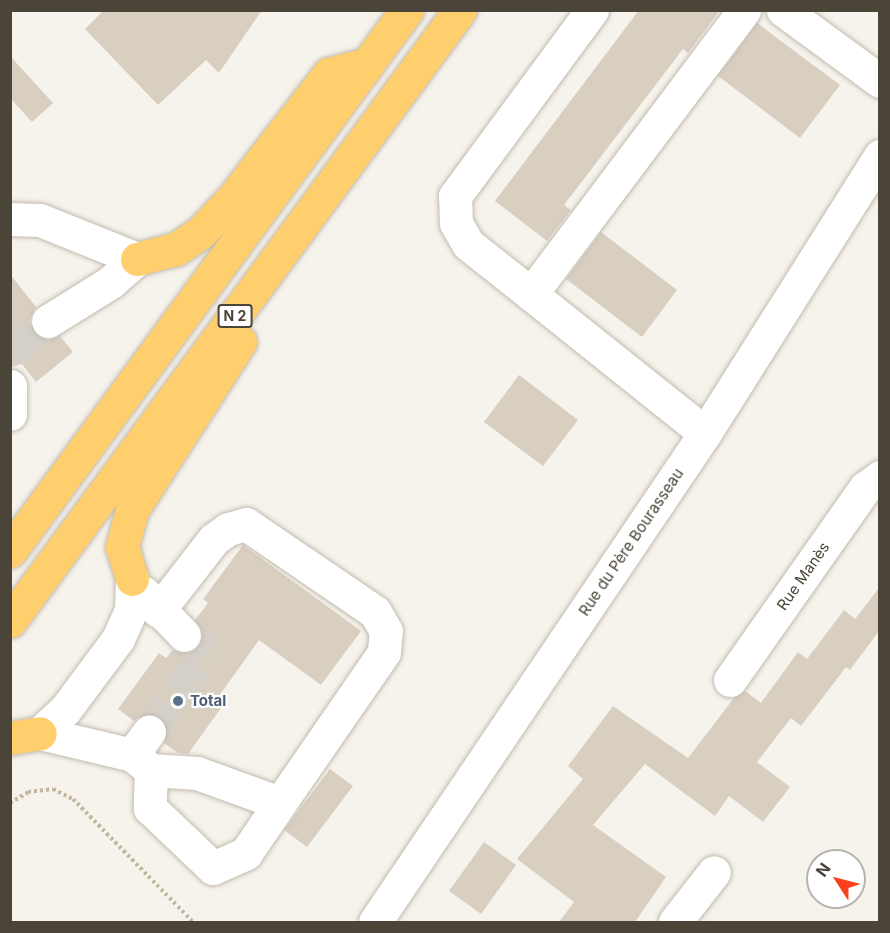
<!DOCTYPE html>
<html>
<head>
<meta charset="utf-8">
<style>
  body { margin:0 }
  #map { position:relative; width:890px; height:933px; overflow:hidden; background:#f6f3ec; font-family:Inter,sans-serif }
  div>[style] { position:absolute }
  .building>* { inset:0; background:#d8cfc1 }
  .minor-tunnel>* { height:33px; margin-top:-16.5px; transform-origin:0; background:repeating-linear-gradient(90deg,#d4d0c8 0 33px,transparent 0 49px) }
  .path>* { height:4px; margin-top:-2px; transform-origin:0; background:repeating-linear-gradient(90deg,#c4b79f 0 3px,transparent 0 6px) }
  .roads { filter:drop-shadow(0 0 2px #c2bbae) drop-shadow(0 0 2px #c2bbae) }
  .minor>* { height:33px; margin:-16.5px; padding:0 16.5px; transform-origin:16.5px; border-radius:16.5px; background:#fff }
  .highway>* { height:33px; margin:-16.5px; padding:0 16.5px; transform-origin:16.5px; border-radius:16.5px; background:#ffcf6e }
  .dots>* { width:16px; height:16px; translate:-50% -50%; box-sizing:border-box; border:3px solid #fff; border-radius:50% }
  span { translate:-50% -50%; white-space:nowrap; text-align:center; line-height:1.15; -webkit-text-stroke:4.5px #fff; paint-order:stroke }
  .shield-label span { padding:2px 4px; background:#fff; border:2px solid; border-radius:4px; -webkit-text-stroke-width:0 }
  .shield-label { font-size:14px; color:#4b4439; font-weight:700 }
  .street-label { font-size:15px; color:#4b4439 }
  .service-label { font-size:15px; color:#4e5e75; font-weight:700 }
  .left { translate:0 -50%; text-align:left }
  .frame { position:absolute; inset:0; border:12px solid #4b4439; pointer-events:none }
  .north { position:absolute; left:806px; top:849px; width:60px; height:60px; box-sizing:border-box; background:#fff; border:2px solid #b7b4b0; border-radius:50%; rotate:306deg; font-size:16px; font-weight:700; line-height:24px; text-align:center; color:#4b4439 }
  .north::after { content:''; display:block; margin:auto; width:21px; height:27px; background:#fc3f1d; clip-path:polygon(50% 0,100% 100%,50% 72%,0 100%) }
</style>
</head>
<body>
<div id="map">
  <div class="building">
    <div style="clip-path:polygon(104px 10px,262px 10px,219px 73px,206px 60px,158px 105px,85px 29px)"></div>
    <div style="clip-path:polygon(639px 10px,720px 10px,688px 53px,683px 49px,564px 205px,571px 210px,547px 241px,495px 201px)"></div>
    <div style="clip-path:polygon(757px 23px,840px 85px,800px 138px,718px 76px)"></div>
    <div style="clip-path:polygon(10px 56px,53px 103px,32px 122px,10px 98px)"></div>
    <div style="clip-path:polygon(601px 232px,677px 290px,642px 337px,566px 279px)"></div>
    <div style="clip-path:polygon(10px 274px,36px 307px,29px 321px,32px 331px,48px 340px,60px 336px,73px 352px,36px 382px,22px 364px,10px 367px)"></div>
    <div style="clip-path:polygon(519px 375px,578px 420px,543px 466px,484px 422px)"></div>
    <div style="clip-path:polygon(243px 545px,361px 631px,321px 685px,259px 640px,219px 696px,226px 701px,188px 754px,178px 753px,164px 743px,166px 725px,160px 717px,142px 715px,134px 721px,118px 709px,159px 653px,166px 658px,173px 650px,188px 653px,197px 648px,202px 631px,195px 620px,208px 603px,203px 599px)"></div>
    <div style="clip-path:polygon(879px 588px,879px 631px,850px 670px,846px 667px,801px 726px,791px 718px,757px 762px,790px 787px,763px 822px,729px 796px,715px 816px,645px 764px,593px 825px,666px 877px,635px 922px,559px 922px,574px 902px,517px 859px,583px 779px,568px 766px,613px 706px,688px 758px,734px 698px,745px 691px,761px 703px,798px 652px,807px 659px,844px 610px,855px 619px)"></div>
    <div style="clip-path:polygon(330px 769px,353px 786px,307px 847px,284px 830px)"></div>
    <div style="clip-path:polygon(484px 842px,516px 865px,481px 914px,449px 891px)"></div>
  </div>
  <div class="minor-tunnel">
    <div style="left:10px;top:351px;width:48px;rotate:-38.3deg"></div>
    <div style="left:149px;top:732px;width:100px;rotate:-53.9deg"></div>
    <div style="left:208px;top:651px;width:29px;rotate:-146deg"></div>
  </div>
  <div class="path">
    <div style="left:10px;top:803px;width:21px;rotate:-31deg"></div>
    <div style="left:28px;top:792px;width:25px;rotate:-7deg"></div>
    <div style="left:53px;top:789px;width:22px;rotate:27deg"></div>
    <div style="left:73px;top:799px;width:172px;rotate:45.7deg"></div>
  </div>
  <div class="roads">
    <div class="minor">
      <div style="left:783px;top:10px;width:120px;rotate:36.2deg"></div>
      <div style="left:10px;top:219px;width:30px;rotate:2deg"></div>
      <div style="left:40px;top:220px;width:105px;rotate:21.9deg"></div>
      <div style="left:137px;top:259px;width:35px;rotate:139deg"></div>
      <div style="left:111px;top:282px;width:74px;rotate:148.2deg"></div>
      <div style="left:531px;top:294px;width:80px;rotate:-141.6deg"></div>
      <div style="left:468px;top:244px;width:24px;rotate:-120deg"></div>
      <div style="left:456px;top:223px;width:27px;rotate:-92deg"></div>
      <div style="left:455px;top:196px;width:231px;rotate:-53.6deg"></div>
      <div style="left:10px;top:386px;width:28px;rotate:90deg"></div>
      <div style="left:705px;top:433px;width:223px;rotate:-141.4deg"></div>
      <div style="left:531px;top:294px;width:355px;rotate:-53.1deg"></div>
      <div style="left:144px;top:593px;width:58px;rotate:46.4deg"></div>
      <div style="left:730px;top:680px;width:235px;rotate:-54.9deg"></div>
      <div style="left:865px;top:488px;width:19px;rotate:-36deg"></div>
      <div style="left:40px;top:733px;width:34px;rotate:-43deg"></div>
      <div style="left:65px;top:710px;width:89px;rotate:-53.3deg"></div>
      <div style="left:118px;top:639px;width:32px;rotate:-66deg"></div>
      <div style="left:131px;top:610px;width:31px;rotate:-88deg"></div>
      <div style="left:40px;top:733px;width:95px;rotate:13.4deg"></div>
      <div style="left:132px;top:755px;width:29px;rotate:-54deg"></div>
      <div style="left:132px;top:755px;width:24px;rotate:38deg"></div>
      <div style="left:151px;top:770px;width:46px;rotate:3.7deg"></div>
      <div style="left:197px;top:773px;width:88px;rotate:19.9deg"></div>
      <div style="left:280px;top:803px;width:183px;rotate:-55.4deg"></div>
      <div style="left:384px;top:652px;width:21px;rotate:-85deg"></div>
      <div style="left:386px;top:631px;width:22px;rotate:-120deg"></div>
      <div style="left:375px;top:612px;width:156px;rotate:-145.7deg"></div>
      <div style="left:246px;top:524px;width:19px;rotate:164deg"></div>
      <div style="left:228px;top:529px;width:17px;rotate:144deg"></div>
      <div style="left:214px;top:539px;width:91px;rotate:127.9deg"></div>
      <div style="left:151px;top:770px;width:38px;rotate:92deg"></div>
      <div style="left:150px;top:808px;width:87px;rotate:43.6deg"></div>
      <div style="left:213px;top:868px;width:36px;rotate:-24deg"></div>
      <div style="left:246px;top:853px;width:60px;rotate:-55.8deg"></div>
      <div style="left:375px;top:922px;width:590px;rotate:-55.99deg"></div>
      <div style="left:705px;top:433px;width:328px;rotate:-57.7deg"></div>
      <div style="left:675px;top:922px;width:63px;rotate:-52deg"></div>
    </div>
    <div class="highway">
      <div style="left:137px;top:259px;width:40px;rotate:-14.4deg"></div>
      <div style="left:176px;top:249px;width:30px;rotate:-34deg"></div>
      <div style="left:201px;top:232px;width:47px;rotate:-46.7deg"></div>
      <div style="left:233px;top:198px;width:157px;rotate:-52.3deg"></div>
      <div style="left:329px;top:74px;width:40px;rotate:-14.4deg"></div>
      <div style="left:10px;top:551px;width:671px;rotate:-53.73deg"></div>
      <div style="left:132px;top:579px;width:34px;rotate:-107deg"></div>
      <div style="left:122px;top:547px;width:38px;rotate:-75deg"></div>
      <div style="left:132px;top:510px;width:200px;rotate:-57.3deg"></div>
      <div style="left:10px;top:621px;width:759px;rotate:-53.63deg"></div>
      <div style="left:10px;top:738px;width:30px;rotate:-9deg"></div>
    </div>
  </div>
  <div class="dots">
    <div style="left:178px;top:701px;background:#5c6f8a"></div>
  </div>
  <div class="shield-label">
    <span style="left:235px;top:316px">N 2</span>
  </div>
  <div class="street-label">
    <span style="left:631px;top:542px;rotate:-56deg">Rue du Père Bourasseau</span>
    <span style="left:803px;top:576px;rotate:-55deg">Rue Manès</span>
  </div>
  <div class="service-label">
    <span class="left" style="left:190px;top:701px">Total</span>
  </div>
  <div class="frame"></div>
  <div class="north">N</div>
</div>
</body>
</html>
